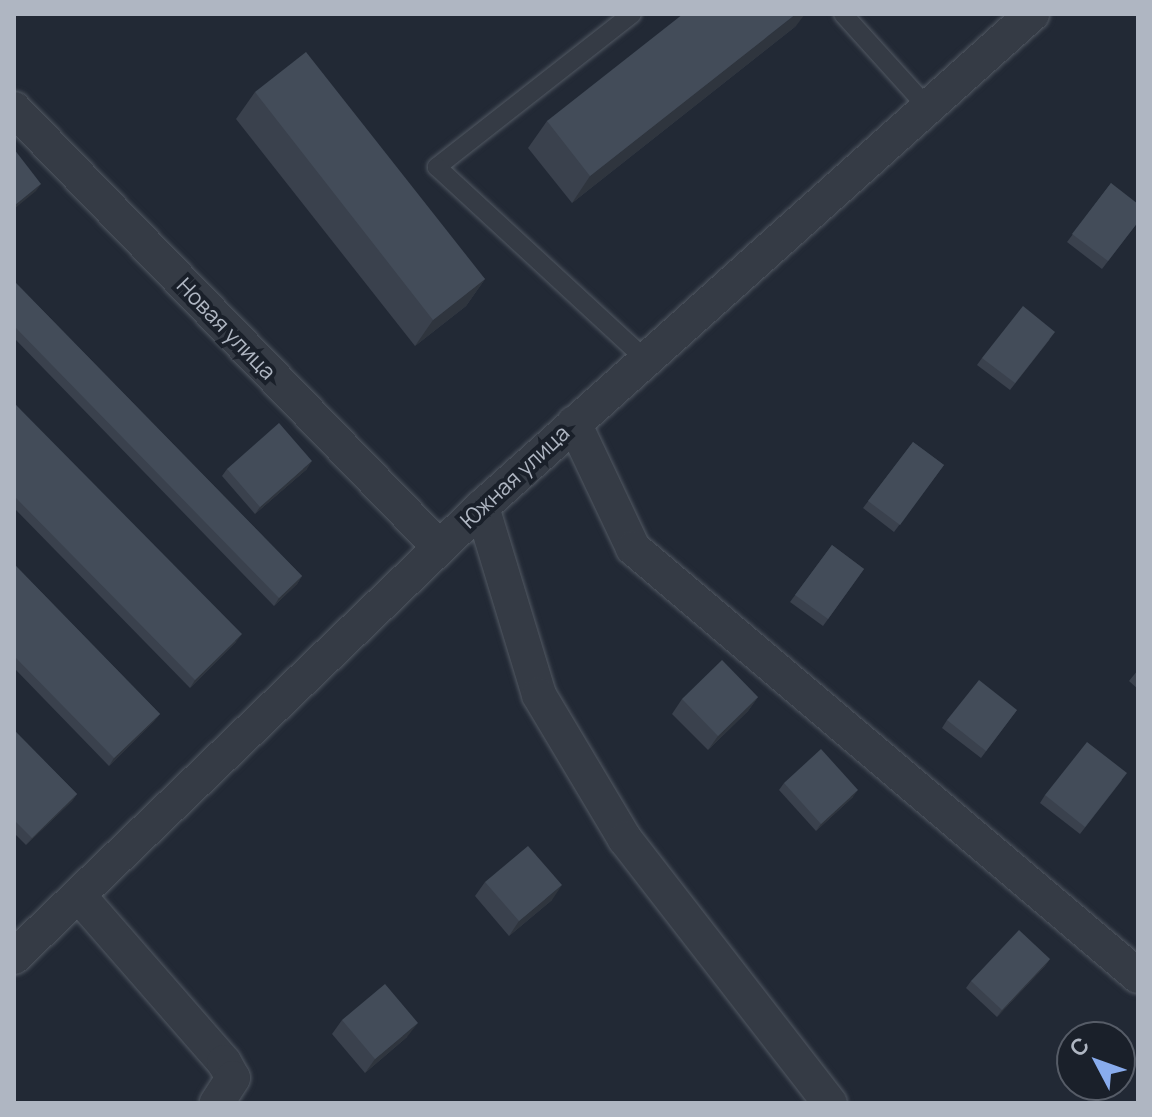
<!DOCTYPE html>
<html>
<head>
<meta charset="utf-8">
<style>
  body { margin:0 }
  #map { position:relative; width:1152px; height:1117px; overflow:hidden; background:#222935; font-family:Manrope,sans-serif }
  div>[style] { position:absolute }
  .roads { filter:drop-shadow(0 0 2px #525963) drop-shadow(0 0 2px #525963) }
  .lane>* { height:18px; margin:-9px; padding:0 9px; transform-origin:9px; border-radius:9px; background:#353b45 }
  .street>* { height:34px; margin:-17px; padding:0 17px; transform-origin:17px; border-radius:17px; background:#353b45 }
  .wall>* { inset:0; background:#3a414d }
  .shaded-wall>* { inset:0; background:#2f353e }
  .building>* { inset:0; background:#434c59 }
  span { translate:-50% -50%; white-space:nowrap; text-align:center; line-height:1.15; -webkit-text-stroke:8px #1a202a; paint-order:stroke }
  .street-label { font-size:22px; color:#afb6c2 }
  .frame { position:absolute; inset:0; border:16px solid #afb6c2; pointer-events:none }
  .north { position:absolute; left:1056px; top:1021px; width:80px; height:80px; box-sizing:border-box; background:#1a202a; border:2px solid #565c67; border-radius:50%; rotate:311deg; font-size:22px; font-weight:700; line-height:32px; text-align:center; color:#afb6c2 }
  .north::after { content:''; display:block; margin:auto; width:28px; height:36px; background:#89aced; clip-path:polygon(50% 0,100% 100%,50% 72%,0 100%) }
</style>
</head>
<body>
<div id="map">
  <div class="roads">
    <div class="lane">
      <div style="left:632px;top:14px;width:248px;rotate:141.9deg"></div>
      <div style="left:437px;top:167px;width:287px;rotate:42.7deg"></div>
      <div style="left:843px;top:14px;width:127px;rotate:47.9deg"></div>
    </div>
    <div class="street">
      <div style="left:14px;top:109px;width:610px;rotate:45.86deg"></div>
      <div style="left:574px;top:423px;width:138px;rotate:64.7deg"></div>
      <div style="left:633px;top:548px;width:662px;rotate:40.28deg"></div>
      <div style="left:482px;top:507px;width:196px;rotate:73.1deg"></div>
      <div style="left:539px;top:695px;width:168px;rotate:59.2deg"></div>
      <div style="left:625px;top:839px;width:334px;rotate:52.2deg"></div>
      <div style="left:79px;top:896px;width:220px;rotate:48.9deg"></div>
      <div style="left:224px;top:1062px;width:18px;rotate:61deg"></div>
      <div style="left:233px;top:1078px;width:30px;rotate:123deg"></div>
      <div style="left:14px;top:957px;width:649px;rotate:-43.88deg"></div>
      <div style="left:482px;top:507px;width:739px;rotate:-41.87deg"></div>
    </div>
  </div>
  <div class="wall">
    <div style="clip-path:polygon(796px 26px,572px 203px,528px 148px,547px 121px)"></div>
    <div style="clip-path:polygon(255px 92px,485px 279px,466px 306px,415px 346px,236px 119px)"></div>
    <div style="clip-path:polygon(1111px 183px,1138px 222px,1102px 269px,1067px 242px)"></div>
    <div style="clip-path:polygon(14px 281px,302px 576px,297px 584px,274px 606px,14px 338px)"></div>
    <div style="clip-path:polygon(1050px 339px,1010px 390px,977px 365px,982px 358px)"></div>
    <div style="clip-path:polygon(14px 403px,236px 642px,190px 688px,14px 508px)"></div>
    <div style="clip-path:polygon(913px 442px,944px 465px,894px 532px,863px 508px)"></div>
    <div style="clip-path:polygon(227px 469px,307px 469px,255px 514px,222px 476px)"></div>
    <div style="clip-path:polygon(832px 545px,864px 569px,823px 626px,790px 602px)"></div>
    <div style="clip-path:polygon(14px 564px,160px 714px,154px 721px,109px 766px,14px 668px)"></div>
    <div style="clip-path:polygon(1138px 670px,1138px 689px,1129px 681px)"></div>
    <div style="clip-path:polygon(758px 697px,748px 711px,708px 750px,672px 714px,682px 699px)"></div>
    <div style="clip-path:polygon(1017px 710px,981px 758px,942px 728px,947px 720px)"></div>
    <div style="clip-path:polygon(14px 730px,77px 794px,72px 801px,26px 845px,14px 833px)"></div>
    <div style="clip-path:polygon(1122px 780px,1080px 834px,1040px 803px,1045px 795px)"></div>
    <div style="clip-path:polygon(784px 783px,853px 797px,816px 831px,779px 790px)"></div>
    <div style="clip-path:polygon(485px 882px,552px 900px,509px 936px,475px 896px)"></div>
    <div style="clip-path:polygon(1050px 959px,1045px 966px,997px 1017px,966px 988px,971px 981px)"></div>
    <div style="clip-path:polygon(342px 1020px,407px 1037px,365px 1073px,332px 1034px)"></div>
  </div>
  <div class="shaded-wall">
    <div style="clip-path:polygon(796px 14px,805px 14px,796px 26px,572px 203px,590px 176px)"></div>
    <div style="clip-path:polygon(41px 184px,36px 191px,14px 209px,14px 206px)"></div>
    <div style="clip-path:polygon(485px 279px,466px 306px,415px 346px,433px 320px)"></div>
    <div style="clip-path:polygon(312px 461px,307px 469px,255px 514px,260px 507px)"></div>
    <div style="clip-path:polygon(302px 576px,297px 584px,274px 606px,279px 598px)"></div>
    <div style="clip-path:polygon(242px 634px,236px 642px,190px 688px,195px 680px)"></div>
    <div style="clip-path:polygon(758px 697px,748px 711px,708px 750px,718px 736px)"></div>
    <div style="clip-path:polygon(160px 714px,154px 721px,109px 766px,114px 758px)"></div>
    <div style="clip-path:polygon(858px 790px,853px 797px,816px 831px,821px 824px)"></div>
    <div style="clip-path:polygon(77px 794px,72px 801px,26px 845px,32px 838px)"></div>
    <div style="clip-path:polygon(562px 885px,552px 900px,509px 936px,519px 921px)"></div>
    <div style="clip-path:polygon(1050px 959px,1045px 966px,997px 1017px,1002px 1010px)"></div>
    <div style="clip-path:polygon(418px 1023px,407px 1037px,365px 1073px,375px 1059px)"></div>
  </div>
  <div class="building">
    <div style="clip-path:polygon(683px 14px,796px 14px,590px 176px,547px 121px)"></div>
    <div style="clip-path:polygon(306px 52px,485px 279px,433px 320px,255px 92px)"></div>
    <div style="clip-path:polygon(14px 149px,41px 184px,14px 206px)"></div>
    <div style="clip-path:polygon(1111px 183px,1138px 204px,1138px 222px,1108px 261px,1072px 234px)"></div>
    <div style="clip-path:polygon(14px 281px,302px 576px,279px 598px,14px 326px)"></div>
    <div style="clip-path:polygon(1023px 306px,1055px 332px,1015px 383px,982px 358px)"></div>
    <div style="clip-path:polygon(14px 403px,242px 634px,195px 680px,14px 496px)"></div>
    <div style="clip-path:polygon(279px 423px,312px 461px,260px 507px,227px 469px)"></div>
    <div style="clip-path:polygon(913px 442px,944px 465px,900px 525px,868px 501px)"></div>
    <div style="clip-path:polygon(832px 545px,864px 569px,828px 619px,795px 595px)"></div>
    <div style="clip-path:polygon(14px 564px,160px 714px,114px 758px,14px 656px)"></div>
    <div style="clip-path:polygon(722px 660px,758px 697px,718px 736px,682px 699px)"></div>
    <div style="clip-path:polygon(979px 680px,1017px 710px,986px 751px,947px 720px)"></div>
    <div style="clip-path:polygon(14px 730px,77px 794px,32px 838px,14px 820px)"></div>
    <div style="clip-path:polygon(1087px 742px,1127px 773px,1085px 827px,1045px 795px)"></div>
    <div style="clip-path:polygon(821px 749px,858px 790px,821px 824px,784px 783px)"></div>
    <div style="clip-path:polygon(528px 846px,562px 885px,519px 921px,485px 882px)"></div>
    <div style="clip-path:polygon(1019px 930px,1050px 959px,1002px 1010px,971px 981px)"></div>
    <div style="clip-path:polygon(385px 984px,418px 1023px,375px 1059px,342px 1020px)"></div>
  </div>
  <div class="street-label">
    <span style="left:226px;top:329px;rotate:46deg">Новая улица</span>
    <span style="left:515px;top:477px;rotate:-43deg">Южная улица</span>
  </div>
  <div class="frame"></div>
  <div class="north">С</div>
</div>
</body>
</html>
